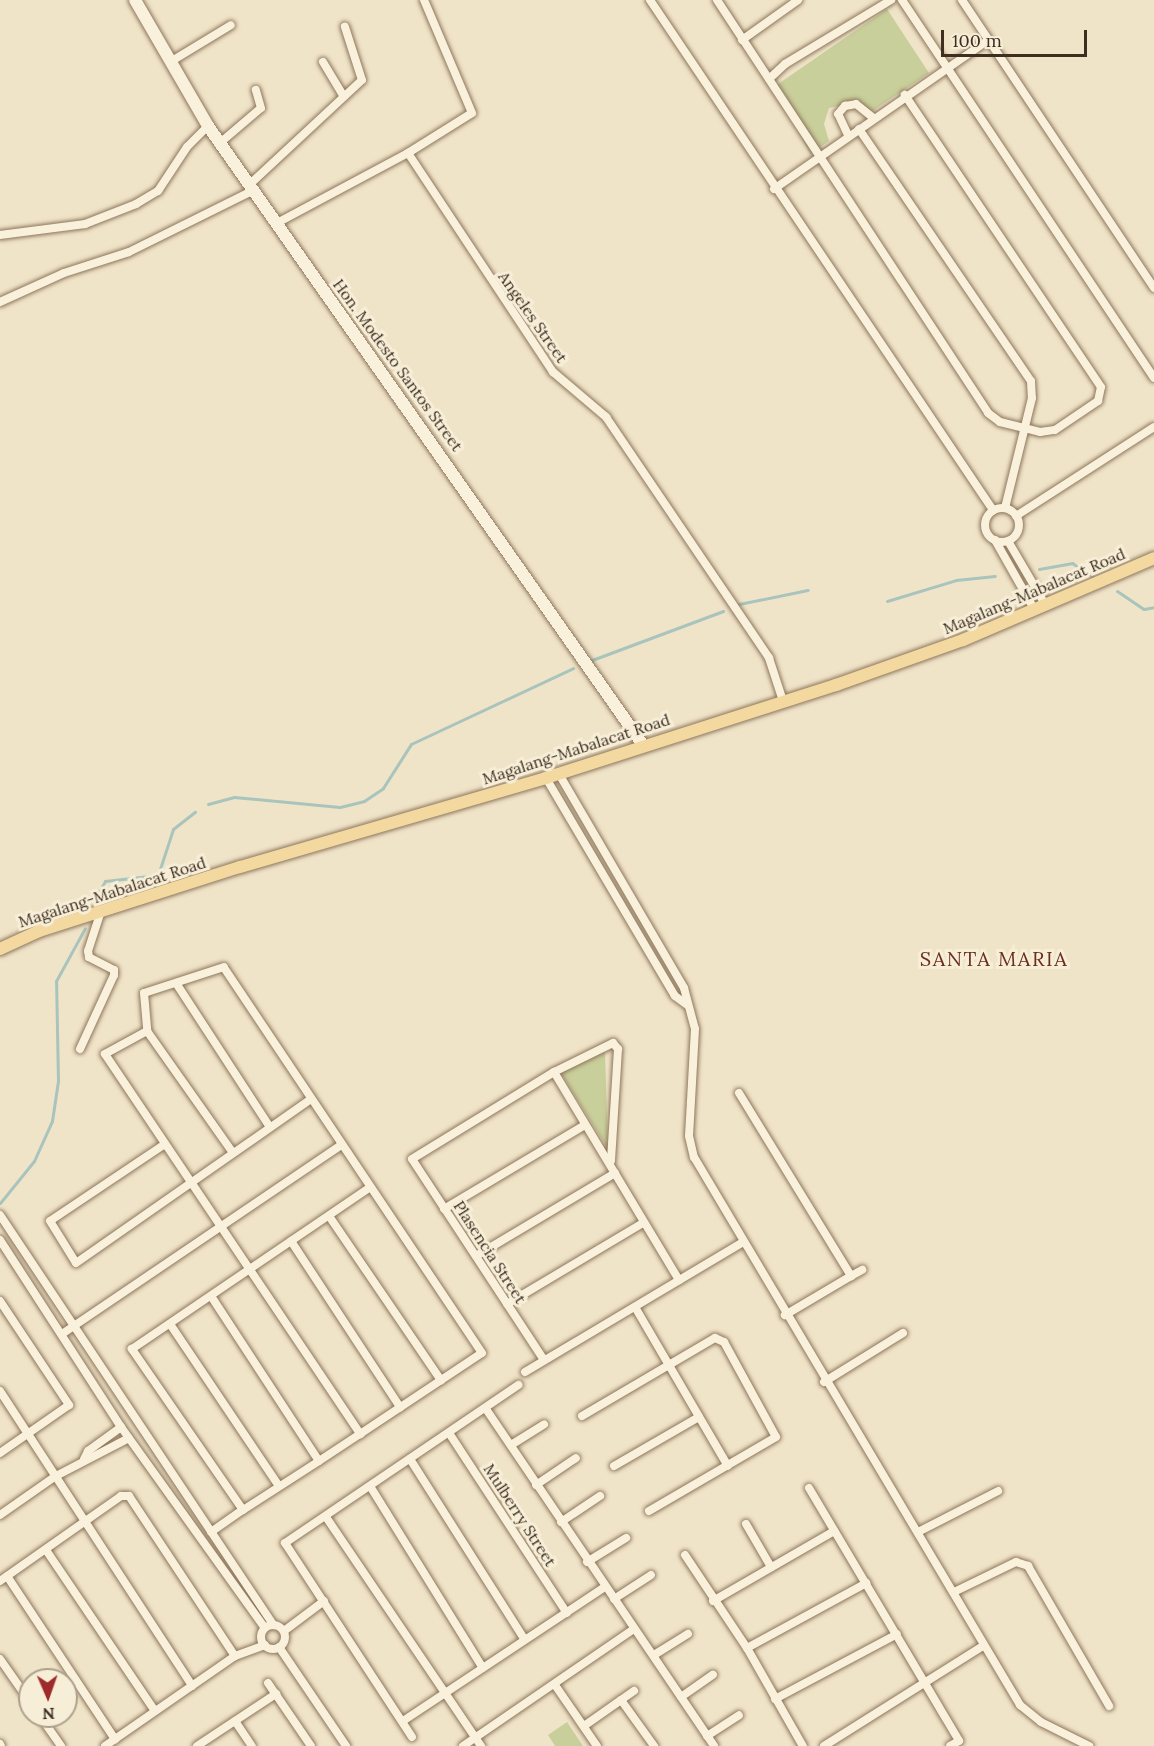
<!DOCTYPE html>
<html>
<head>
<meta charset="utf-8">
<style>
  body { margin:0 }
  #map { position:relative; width:1154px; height:1746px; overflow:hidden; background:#f0e4c8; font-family:Lora,serif }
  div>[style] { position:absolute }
  .green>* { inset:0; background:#c9cf9b }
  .stream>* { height:3px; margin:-1.5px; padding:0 1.5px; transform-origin:1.5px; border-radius:1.5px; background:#a9c4bc }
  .roads { filter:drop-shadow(0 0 2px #8d765c) drop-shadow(0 0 2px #8d765c) }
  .street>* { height:8px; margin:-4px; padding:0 4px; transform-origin:4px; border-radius:4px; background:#faf1dc }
  .street>.ring { margin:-4px; padding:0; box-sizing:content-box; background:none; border:8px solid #faf1dc; border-radius:50% }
  .secondary>* { height:12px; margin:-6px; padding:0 6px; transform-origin:6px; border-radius:6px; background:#faf1dc }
  .primary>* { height:12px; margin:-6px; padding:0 6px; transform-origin:6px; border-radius:6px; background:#f3d9a0 }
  span { translate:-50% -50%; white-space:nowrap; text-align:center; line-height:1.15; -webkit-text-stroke:6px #f7eed8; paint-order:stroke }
  .street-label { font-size:16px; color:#3d2e20 }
  .quarter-label { font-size:20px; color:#6b2e1e; letter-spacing:1.5px }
  .north { position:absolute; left:18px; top:1668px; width:60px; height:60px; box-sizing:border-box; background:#f7eed8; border:2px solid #ada18e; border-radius:50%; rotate:178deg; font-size:16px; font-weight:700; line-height:24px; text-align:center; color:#3d2e20 }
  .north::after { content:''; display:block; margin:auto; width:21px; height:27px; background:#9e2a2b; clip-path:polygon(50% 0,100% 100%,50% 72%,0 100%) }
  .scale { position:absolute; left:941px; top:30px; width:146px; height:27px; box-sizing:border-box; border:3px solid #3d2e20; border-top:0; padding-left:8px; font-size:18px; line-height:21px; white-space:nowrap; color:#3d2e20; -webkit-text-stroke:4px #f7eed8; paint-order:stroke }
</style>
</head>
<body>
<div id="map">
  <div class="green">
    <div style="clip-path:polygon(887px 9px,929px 73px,868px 114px,847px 104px,829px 108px,824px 124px,829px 141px,810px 154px,776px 90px,778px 84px)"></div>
    <div style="clip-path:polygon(605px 1051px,608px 1149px,561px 1073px)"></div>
    <div style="clip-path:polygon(567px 1722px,583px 1746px,555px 1746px,548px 1735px)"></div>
  </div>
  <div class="stream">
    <div style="left:1039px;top:569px;width:34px;rotate:-10deg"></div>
    <div style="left:1072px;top:563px;width:24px;rotate:33deg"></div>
    <div style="left:1117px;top:591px;width:32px;rotate:34deg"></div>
    <div style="left:1144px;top:609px;width:10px;rotate:-11deg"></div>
    <div style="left:887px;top:601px;width:72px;rotate:-16.9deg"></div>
    <div style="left:956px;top:580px;width:39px;rotate:-6deg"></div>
    <div style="left:739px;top:604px;width:70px;rotate:-11.5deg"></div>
    <div style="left:592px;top:660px;width:140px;rotate:-20.5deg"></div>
    <div style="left:208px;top:804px;width:27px;rotate:-15deg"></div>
    <div style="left:234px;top:797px;width:106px;rotate:5.4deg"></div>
    <div style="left:340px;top:807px;width:25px;rotate:-14deg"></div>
    <div style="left:364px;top:801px;width:23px;rotate:-34deg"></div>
    <div style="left:383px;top:788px;width:52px;rotate:-57.5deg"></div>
    <div style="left:411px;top:744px;width:179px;rotate:-25.1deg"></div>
    <div style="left:94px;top:901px;width:23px;rotate:-61deg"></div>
    <div style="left:105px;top:881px;width:53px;rotate:-6.5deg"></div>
    <div style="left:158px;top:875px;width:48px;rotate:-71.9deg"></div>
    <div style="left:173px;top:829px;width:28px;rotate:-38deg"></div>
    <div style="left:0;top:1203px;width:54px;rotate:-51deg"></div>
    <div style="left:34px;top:1161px;width:44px;rotate:-65.8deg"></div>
    <div style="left:52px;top:1121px;width:40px;rotate:-81.5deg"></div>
    <div style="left:58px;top:1081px;width:100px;rotate:-91.1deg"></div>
    <div style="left:56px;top:981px;width:60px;rotate:-61.3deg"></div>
  </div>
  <div class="roads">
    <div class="street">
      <div style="left:650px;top:0;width:615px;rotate:56.08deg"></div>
      <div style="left:717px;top:0;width:494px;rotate:56.7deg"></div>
      <div style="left:988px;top:413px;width:15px;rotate:37deg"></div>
      <div style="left:1000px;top:422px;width:41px;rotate:14deg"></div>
      <div style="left:1040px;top:432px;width:15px;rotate:-8deg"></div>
      <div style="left:1055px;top:430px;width:52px;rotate:-34deg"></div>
      <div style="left:1098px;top:401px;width:14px;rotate:-78deg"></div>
      <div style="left:1101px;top:387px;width:352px;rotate:-123.9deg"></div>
      <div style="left:902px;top:0;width:454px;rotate:56.3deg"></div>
      <div style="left:962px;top:0;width:346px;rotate:56.3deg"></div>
      <div style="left:742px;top:40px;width:69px;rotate:-35.5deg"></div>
      <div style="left:170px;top:62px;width:71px;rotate:-31.2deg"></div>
      <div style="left:323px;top:62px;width:39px;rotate:59deg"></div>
      <div style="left:769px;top:79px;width:22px;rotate:-43deg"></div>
      <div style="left:785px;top:64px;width:124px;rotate:-31.1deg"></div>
      <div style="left:859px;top:129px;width:305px;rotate:55.7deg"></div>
      <div style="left:1031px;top:381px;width:17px;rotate:87deg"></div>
      <div style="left:1032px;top:398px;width:113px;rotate:103.8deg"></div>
      <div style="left:848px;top:135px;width:23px;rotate:-115deg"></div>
      <div style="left:838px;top:114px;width:11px;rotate:-49deg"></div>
      <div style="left:845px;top:106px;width:11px;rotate:-10deg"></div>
      <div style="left:856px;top:104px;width:21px;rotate:39deg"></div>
      <div style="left:221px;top:142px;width:52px;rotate:-40.4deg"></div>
      <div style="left:261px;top:108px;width:19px;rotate:-106deg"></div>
      <div style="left:408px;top:153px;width:263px;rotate:56.5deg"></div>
      <div style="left:553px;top:372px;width:70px;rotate:40.3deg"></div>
      <div style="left:606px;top:417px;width:291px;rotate:55.9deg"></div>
      <div style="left:769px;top:658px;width:45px;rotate:72deg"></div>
      <div style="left:249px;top:185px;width:154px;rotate:-42.9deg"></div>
      <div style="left:362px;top:80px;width:56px;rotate:-107.8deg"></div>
      <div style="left:774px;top:189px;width:261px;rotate:-34.8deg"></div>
      <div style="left:277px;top:223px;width:149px;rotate:-28.1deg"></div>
      <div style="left:408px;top:153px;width:75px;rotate:-32deg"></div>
      <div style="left:472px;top:113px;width:123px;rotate:-113deg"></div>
      <div style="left:0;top:235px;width:86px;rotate:-7.4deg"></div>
      <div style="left:85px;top:224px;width:55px;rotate:-21.4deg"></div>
      <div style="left:136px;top:204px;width:26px;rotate:-31deg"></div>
      <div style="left:158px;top:191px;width:53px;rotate:-56.6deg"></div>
      <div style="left:187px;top:147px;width:30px;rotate:-45deg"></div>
      <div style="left:0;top:302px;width:70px;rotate:-24.4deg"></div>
      <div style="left:64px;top:273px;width:68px;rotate:-17.9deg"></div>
      <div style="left:129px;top:252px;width:137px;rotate:-26.4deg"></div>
      <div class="ring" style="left:985px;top:508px;width:26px;height:26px"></div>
      <div style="left:1016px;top:516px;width:164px;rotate:-32.8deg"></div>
      <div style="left:995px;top:540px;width:79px;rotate:60.5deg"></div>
      <div style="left:1008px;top:541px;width:73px;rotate:59.6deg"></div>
      <div style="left:559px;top:774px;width:248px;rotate:59.7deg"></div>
      <div style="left:684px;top:988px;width:42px;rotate:75deg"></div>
      <div style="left:695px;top:1029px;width:107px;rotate:93.2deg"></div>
      <div style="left:689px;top:1136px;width:22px;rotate:77deg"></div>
      <div style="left:694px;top:1157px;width:638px;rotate:59.25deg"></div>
      <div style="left:1020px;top:1705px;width:27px;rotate:39deg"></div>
      <div style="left:1041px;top:1722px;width:54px;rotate:26.6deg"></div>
      <div style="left:546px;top:778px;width:253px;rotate:59.4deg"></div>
      <div style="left:675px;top:996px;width:14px;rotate:36deg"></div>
      <div style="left:176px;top:983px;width:172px;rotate:56.9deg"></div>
      <div style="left:147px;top:1031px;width:149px;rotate:54.8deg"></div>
      <div style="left:80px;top:1049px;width:81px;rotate:-65.3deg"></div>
      <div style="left:114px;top:975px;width:5px;rotate:-90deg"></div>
      <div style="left:114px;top:970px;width:28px;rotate:-153deg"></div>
      <div style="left:89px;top:957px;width:6px;rotate:-99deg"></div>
      <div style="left:88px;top:951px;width:40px;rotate:-72deg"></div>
      <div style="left:554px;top:1072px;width:243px;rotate:59deg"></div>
      <div style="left:739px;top:1093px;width:215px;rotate:58.5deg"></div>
      <div style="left:851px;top:1276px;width:77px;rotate:149.4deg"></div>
      <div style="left:165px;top:1144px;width:138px;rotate:146.2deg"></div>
      <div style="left:50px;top:1221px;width:49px;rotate:58.2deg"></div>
      <div style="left:76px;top:1263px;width:287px;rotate:-34.9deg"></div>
      <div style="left:444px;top:1209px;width:164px;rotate:-30.8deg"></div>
      <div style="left:0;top:1215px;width:493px;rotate:56.3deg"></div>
      <div style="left:329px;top:1216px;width:199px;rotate:55.7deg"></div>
      <div style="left:0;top:1240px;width:223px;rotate:57.1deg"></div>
      <div style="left:121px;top:1427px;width:247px;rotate:54.4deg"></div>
      <div style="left:291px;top:1241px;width:199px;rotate:56.7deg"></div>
      <div style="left:476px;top:1256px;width:162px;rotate:-30.8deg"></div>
      <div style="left:851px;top:1276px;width:13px;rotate:-29deg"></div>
      <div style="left:211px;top:1296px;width:197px;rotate:56.8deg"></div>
      <div style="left:0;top:1301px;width:125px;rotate:56.4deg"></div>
      <div style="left:69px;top:1405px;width:84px;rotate:145.2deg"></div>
      <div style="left:507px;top:1304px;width:158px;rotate:-30.8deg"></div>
      <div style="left:635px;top:1307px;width:184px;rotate:59.7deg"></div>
      <div style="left:170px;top:1324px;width:195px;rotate:56.1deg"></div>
      <div style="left:62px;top:1334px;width:337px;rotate:-34.1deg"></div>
      <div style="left:544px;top:1360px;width:240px;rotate:-123.3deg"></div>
      <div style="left:412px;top:1159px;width:167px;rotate:-31.5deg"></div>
      <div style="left:554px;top:1072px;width:66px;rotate:-26.2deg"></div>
      <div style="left:613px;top:1043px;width:8px;rotate:50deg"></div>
      <div style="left:618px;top:1049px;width:112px;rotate:93.6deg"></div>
      <div style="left:525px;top:1372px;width:254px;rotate:-30.8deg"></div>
      <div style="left:824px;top:1382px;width:93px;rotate:-31.8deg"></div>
      <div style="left:0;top:1391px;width:352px;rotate:56.9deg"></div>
      <div style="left:486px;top:1409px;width:407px;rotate:55.9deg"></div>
      <div style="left:582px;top:1416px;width:154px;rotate:-30.4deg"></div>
      <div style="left:715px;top:1338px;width:10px;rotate:24deg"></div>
      <div style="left:724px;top:1342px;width:108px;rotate:61.3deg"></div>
      <div style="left:776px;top:1437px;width:147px;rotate:149.8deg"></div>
      <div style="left:449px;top:1433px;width:215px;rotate:56.8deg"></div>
      <div style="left:511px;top:1445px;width:39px;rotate:-32deg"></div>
      <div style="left:84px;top:1459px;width:9px;rotate:-63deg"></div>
      <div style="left:88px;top:1451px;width:41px;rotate:-36deg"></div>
      <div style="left:410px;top:1459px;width:214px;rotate:57.6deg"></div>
      <div style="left:614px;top:1466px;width:98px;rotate:-30deg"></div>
      <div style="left:536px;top:1485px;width:48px;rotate:-34deg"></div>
      <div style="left:370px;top:1486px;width:214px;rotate:58.2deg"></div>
      <div style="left:809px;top:1488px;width:294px;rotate:59.3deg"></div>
      <div style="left:959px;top:1741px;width:10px;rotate:151deg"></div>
      <div style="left:243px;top:1510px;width:196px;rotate:-124.6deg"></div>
      <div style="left:132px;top:1349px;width:287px;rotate:-34.2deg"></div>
      <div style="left:0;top:1515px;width:68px;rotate:-34.9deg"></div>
      <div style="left:56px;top:1476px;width:82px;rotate:-27.5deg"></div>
      <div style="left:326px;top:1517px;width:277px;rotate:55.9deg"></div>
      <div style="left:561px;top:1522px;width:47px;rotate:-33.7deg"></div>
      <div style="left:746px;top:1524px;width:50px;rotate:59.8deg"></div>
      <div style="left:211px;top:1532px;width:39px;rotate:-35deg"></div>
      <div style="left:243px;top:1510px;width:90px;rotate:-32.8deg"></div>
      <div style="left:319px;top:1461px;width:49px;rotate:-33.4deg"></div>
      <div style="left:360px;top:1434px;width:146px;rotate:-33.6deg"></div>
      <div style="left:482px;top:1353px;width:464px;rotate:-123.8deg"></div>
      <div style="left:224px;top:967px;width:84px;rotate:162deg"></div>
      <div style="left:144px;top:993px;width:38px;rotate:85deg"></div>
      <div style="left:147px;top:1031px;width:48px;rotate:151.3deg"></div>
      <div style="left:105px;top:1054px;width:458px;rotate:56.1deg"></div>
      <div style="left:918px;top:1532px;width:90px;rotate:-27.1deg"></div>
      <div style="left:46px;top:1550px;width:194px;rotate:55.9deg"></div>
      <div style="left:685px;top:1555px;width:112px;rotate:56.3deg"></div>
      <div style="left:747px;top:1648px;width:113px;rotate:60.3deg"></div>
      <div style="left:587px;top:1562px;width:46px;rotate:-31.6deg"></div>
      <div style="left:7px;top:1576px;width:196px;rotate:56.5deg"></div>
      <div style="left:0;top:1581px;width:148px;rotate:-35.1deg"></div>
      <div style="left:121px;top:1496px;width:8px"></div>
      <div style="left:129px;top:1496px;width:192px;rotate:56.5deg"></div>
      <div style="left:954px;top:1592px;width:69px;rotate:-25.8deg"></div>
      <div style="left:1016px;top:1562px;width:13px;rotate:18deg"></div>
      <div style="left:1028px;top:1566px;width:162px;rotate:59.9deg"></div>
      <div style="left:614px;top:1599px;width:44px;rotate:-33deg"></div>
      <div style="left:713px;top:1601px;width:140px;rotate:-30deg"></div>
      <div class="ring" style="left:261px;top:1625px;width:16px;height:16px"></div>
      <div style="left:284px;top:1631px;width:50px;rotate:-36.9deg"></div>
      <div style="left:279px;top:1647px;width:120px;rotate:55.9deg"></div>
      <div style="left:747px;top:1648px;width:136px;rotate:-28.6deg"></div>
      <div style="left:654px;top:1655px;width:40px;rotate:-32deg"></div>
      <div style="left:0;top:1659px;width:52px;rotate:55.1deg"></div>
      <div style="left:268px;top:1683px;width:76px;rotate:55.7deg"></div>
      <div style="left:555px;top:1685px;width:74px;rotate:55.5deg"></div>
      <div style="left:681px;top:1697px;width:39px;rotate:-35deg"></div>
      <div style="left:775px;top:1699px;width:138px;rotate:-28deg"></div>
      <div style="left:621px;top:1700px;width:16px;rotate:-35deg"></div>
      <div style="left:40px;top:1716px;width:37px;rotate:55deg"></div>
      <div style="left:235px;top:1721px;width:30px;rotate:56deg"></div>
      <div style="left:403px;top:1721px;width:242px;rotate:-33.6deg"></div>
      <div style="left:584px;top:1726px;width:45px;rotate:-35.1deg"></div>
      <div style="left:621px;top:1700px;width:57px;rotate:54.3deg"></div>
      <div style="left:707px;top:1736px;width:38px;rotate:-33deg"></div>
      <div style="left:412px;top:1737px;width:232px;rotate:-123.2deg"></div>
      <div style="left:285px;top:1543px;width:282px;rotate:-34.1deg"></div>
      <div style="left:0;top:1744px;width:2px;rotate:63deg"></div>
      <div style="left:105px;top:1746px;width:158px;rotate:-34.7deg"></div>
      <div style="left:235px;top:1656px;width:32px;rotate:-20deg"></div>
      <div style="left:197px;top:1746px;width:95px;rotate:-33.4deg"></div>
      <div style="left:463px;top:1746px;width:207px;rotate:-34.4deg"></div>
      <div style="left:824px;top:1746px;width:188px;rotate:-32.2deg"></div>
    </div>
    <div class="secondary">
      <div style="left:135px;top:0;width:146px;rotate:59.9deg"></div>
      <div style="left:208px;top:126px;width:757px;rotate:54.9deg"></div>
    </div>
    <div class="primary">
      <div style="left:0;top:949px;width:43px;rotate:-24.8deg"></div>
      <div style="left:39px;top:931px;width:211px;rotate:-17.7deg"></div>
      <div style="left:240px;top:867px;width:319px;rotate:-16.2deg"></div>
      <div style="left:546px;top:778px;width:305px;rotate:-17.8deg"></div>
      <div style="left:836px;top:685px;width:135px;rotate:-19.5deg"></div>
      <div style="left:963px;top:640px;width:208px;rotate:-23.2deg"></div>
    </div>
  </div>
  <div class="street-label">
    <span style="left:533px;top:317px;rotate:55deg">Angeles Street</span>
    <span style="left:398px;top:365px;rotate:54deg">Hon. Modesto Santos Street</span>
    <span style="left:1034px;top:591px;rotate:-23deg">Magalang-Mabalacat Road</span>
    <span style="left:576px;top:749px;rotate:-18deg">Magalang-Mabalacat Road</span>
    <span style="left:112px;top:892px;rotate:-18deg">Magalang-Mabalacat Road</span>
    <span style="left:490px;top:1252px;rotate:57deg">Plasencia Street</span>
    <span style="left:520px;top:1515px;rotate:57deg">Mulberry Street</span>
  </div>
  <div class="quarter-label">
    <span style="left:994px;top:958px">SANTA MARIA</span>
  </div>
  <div class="north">N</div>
  <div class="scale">100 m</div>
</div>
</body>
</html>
